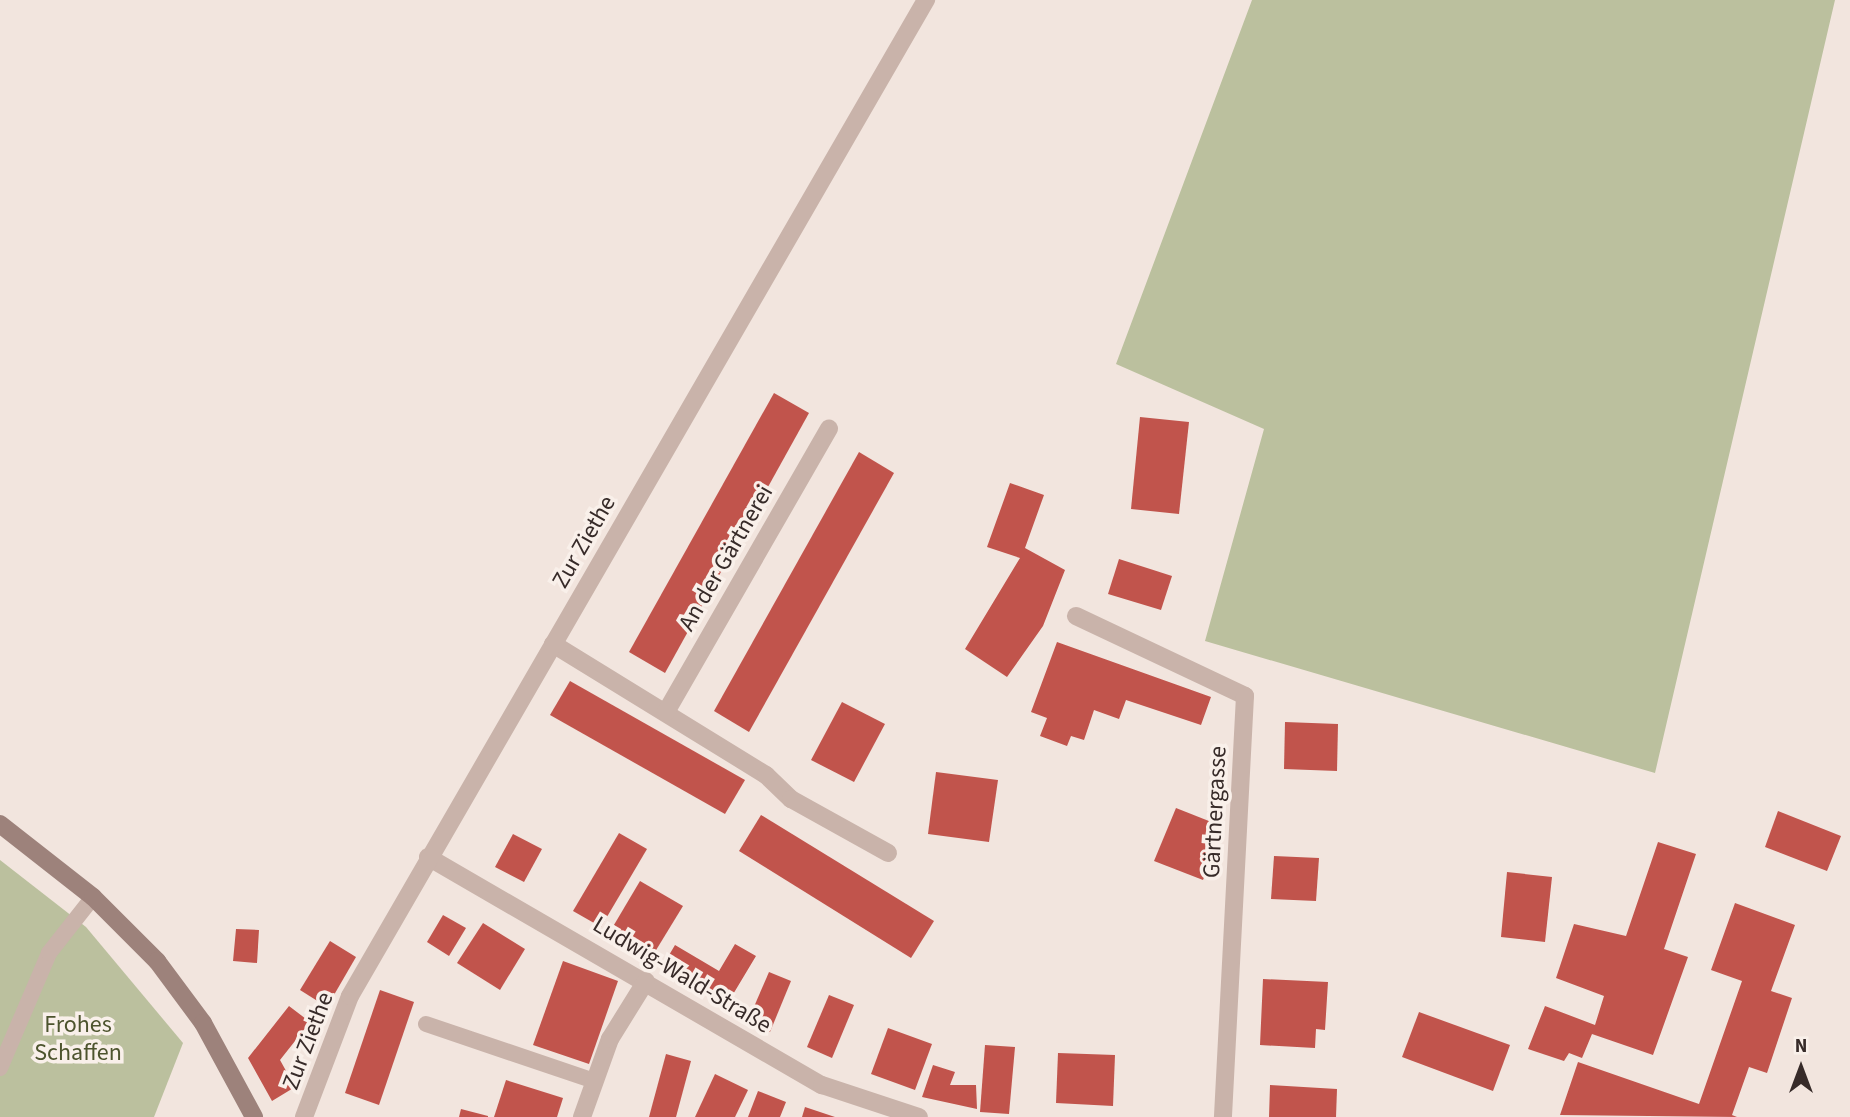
<!DOCTYPE html>
<html>
<head>
<meta charset="utf-8">
<style>
  body { margin:0 }
  #map { position:relative; width:1850px; height:1117px; overflow:hidden; background:#f2e5de; font-family:"Source Sans 3",sans-serif }
  div>[style] { position:absolute }
  .green>* { inset:0; background:#bbc09e }
  .building>* { inset:0; background:#c1544c }
  .service>* { height:16px; margin:-8px; padding:0 8px; transform-origin:8px; border-radius:8px; background:#c9b3aa }
  .minor>* { height:18px; margin:-9px; padding:0 9px; transform-origin:9px; border-radius:9px; background:#c9b3aa }
  .secondary>* { height:18px; margin:-9px; padding:0 9px; transform-origin:9px; border-radius:9px; background:#9d827b }
  span { translate:-50% -50%; white-space:nowrap; text-align:center; line-height:1.15; -webkit-text-stroke:7px #f9f0ea; paint-order:stroke }
  .street-label { font-size:24px; color:#372b29 }
  .park-label { font-size:24px; color:#4d542e }
  .north { position:absolute; left:1766px; top:1033px; width:70px; height:70px; -webkit-text-stroke:5px #f9f0ea; paint-order:stroke; rotate:0deg; font-size:19px; font-weight:700; line-height:28px; text-align:center; color:#372b29 }
  .north::after { content:''; display:block; margin:auto; width:24px; height:32px; background:#372b29; clip-path:polygon(50% 0,100% 100%,50% 72%,0 100%) }
</style>
</head>
<body>
<div id="map">
  <div class="green">
    <div style="clip-path:polygon(1252px 0,1835px 0,1655px 773px,1205px 641px,1264px 429px,1116px 364px)"></div>
    <div style="clip-path:polygon(0 860px,86px 927px,183px 1043px,154px 1117px,0 1117px)"></div>
  </div>
  <div class="building">
    <div style="clip-path:polygon(774px 393px,809px 413px,665px 673px,629px 652px)"></div>
    <div style="clip-path:polygon(1140px 417px,1189px 422px,1179px 514px,1131px 509px)"></div>
    <div style="clip-path:polygon(859px 452px,894px 473px,749px 732px,714px 711px)"></div>
    <div style="clip-path:polygon(1010px 483px,1044px 495px,1025px 548px,1065px 570px,1043px 626px,1007px 677px,965px 649px,1020px 558px,987px 547px)"></div>
    <div style="clip-path:polygon(1119px 559px,1172px 576px,1161px 610px,1108px 594px)"></div>
    <div style="clip-path:polygon(1057px 642px,1211px 697px,1201px 725px,1126px 700px,1119px 719px,1094px 710px,1084px 740px,1071px 736px,1067px 746px,1040px 736px,1047px 718px,1031px 712px)"></div>
    <div style="clip-path:polygon(570px 681px,745px 780px,725px 814px,550px 715px)"></div>
    <div style="clip-path:polygon(842px 702px,885px 724px,854px 782px,811px 760px)"></div>
    <div style="clip-path:polygon(1285px 722px,1338px 724px,1337px 771px,1284px 769px)"></div>
    <div style="clip-path:polygon(936px 772px,998px 780px,989px 842px,928px 834px)"></div>
    <div style="clip-path:polygon(1176px 808px,1224px 827px,1203px 880px,1154px 861px)"></div>
    <div style="clip-path:polygon(1778px 811px,1841px 836px,1827px 871px,1765px 847px)"></div>
    <div style="clip-path:polygon(761px 815px,934px 921px,911px 958px,739px 851px)"></div>
    <div style="clip-path:polygon(619px 833px,647px 849px,601px 927px,573px 911px)"></div>
    <div style="clip-path:polygon(513px 834px,542px 849px,524px 882px,495px 867px)"></div>
    <div style="clip-path:polygon(1658px 842px,1696px 854px,1664px 949px,1688px 957px,1653px 1055px,1592px 1034px,1582px 1058px,1569px 1053px,1564px 1061px,1528px 1049px,1545px 1006px,1595px 1025px,1604px 996px,1556px 978px,1574px 924px,1626px 936px)"></div>
    <div style="clip-path:polygon(1274px 856px,1319px 858px,1316px 901px,1271px 899px)"></div>
    <div style="clip-path:polygon(1507px 872px,1552px 877px,1545px 942px,1501px 937px)"></div>
    <div style="clip-path:polygon(640px 881px,683px 906px,650px 960px,608px 935px)"></div>
    <div style="clip-path:polygon(1735px 903px,1795px 925px,1771px 991px,1792px 998px,1767px 1073px,1749px 1067px,1732px 1115px,1737px 1117px,1560px 1115px,1578px 1062px,1699px 1104px,1742px 981px,1711px 970px)"></div>
    <div style="clip-path:polygon(443px 915px,466px 928px,449px 956px,427px 942px)"></div>
    <div style="clip-path:polygon(483px 923px,525px 949px,500px 990px,457px 963px)"></div>
    <div style="clip-path:polygon(236px 929px,259px 930px,257px 963px,233px 961px)"></div>
    <div style="clip-path:polygon(330px 941px,356px 957px,327px 1007px,300px 990px)"></div>
    <div style="clip-path:polygon(735px 944px,756px 956px,726px 1006px,662px 967px,675px 945px,719px 971px)"></div>
    <div style="clip-path:polygon(563px 961px,618px 981px,589px 1064px,533px 1045px)"></div>
    <div style="clip-path:polygon(769px 972px,791px 981px,770px 1032px,747px 1023px)"></div>
    <div style="clip-path:polygon(1263px 979px,1328px 982px,1325px 1030px,1316px 1029px,1315px 1048px,1260px 1045px)"></div>
    <div style="clip-path:polygon(380px 990px,414px 1002px,379px 1105px,345px 1093px)"></div>
    <div style="clip-path:polygon(829px 995px,854px 1005px,832px 1058px,807px 1047px)"></div>
    <div style="clip-path:polygon(289px 1006px,310px 1022px,280px 1060px,295px 1087px,272px 1101px,248px 1058px)"></div>
    <div style="clip-path:polygon(1419px 1012px,1510px 1045px,1493px 1091px,1402px 1057px)"></div>
    <div style="clip-path:polygon(888px 1028px,932px 1044px,915px 1090px,871px 1074px)"></div>
    <div style="clip-path:polygon(985px 1045px,1015px 1047px,1009px 1114px,980px 1112px)"></div>
    <div style="clip-path:polygon(1058px 1053px,1115px 1055px,1113px 1106px,1056px 1103px)"></div>
    <div style="clip-path:polygon(666px 1054px,691px 1061px,676px 1117px,649px 1117px)"></div>
    <div style="clip-path:polygon(933px 1065px,955px 1072px,950px 1085px,976px 1085px,977px 1109px,922px 1097px)"></div>
    <div style="clip-path:polygon(715px 1074px,748px 1090px,735px 1117px,695px 1117px)"></div>
    <div style="clip-path:polygon(506px 1080px,563px 1098px,557px 1117px,494px 1117px)"></div>
    <div style="clip-path:polygon(1270px 1085px,1337px 1089px,1336px 1117px,1269px 1117px)"></div>
    <div style="clip-path:polygon(758px 1091px,786px 1102px,780px 1117px,748px 1117px)"></div>
    <div style="clip-path:polygon(805px 1107px,835px 1117px,802px 1117px)"></div>
    <div style="clip-path:polygon(461px 1109px,488px 1116px,488px 1117px,459px 1117px)"></div>
  </div>
  <div class="service">
    <div style="left:426px;top:1024px;width:177px;rotate:18.7deg"></div>
    <div style="left:0;top:1068px;width:125px;rotate:-66.9deg"></div>
    <div style="left:49px;top:953px;width:71px;rotate:-51.8deg"></div>
  </div>
  <div class="minor">
    <div style="left:1076px;top:616px;width:187px;rotate:25.3deg"></div>
    <div style="left:1245px;top:696px;width:422px;rotate:93deg"></div>
    <div style="left:553px;top:644px;width:250px;rotate:31.6deg"></div>
    <div style="left:766px;top:775px;width:35px;rotate:44deg"></div>
    <div style="left:791px;top:799px;width:111px;rotate:29.1deg"></div>
    <div style="left:666px;top:712px;width:327px;rotate:-60.1deg"></div>
    <div style="left:428px;top:857px;width:455px;rotate:30.1deg"></div>
    <div style="left:822px;top:1085px;width:102px;rotate:18.3deg"></div>
    <div style="left:304px;top:1117px;width:129px;rotate:-69.2deg"></div>
    <div style="left:350px;top:996px;width:1151px;rotate:-59.96deg"></div>
    <div style="left:582px;top:1117px;width:83px;rotate:-70.3deg"></div>
    <div style="left:610px;top:1039px;width:68px;rotate:-58.2deg"></div>
  </div>
  <div class="secondary">
    <div style="left:0;top:824px;width:118px;rotate:38.1deg"></div>
    <div style="left:93px;top:897px;width:91px;rotate:45deg"></div>
    <div style="left:157px;top:961px;width:77px;rotate:53.4deg"></div>
    <div style="left:203px;top:1023px;width:107px;rotate:61.5deg"></div>
  </div>
  <div class="street-label">
    <span style="left:584px;top:542px;rotate:-60deg">Zur Ziethe</span>
    <span style="left:726px;top:558px;rotate:-60deg">An der Gärtnerei</span>
    <span style="left:1215px;top:812px;rotate:-87deg">Gärtnergasse</span>
    <span style="left:682px;top:975px;rotate:31deg">Ludwig-Wald-Straße</span>
    <span style="left:308px;top:1041px;rotate:-69deg">Zur Ziethe</span>
  </div>
  <div class="park-label">
    <span style="left:78px;top:1039px">Frohes<br>Schaffen</span>
  </div>
  <div class="north">N</div>
</div>
</body>
</html>
